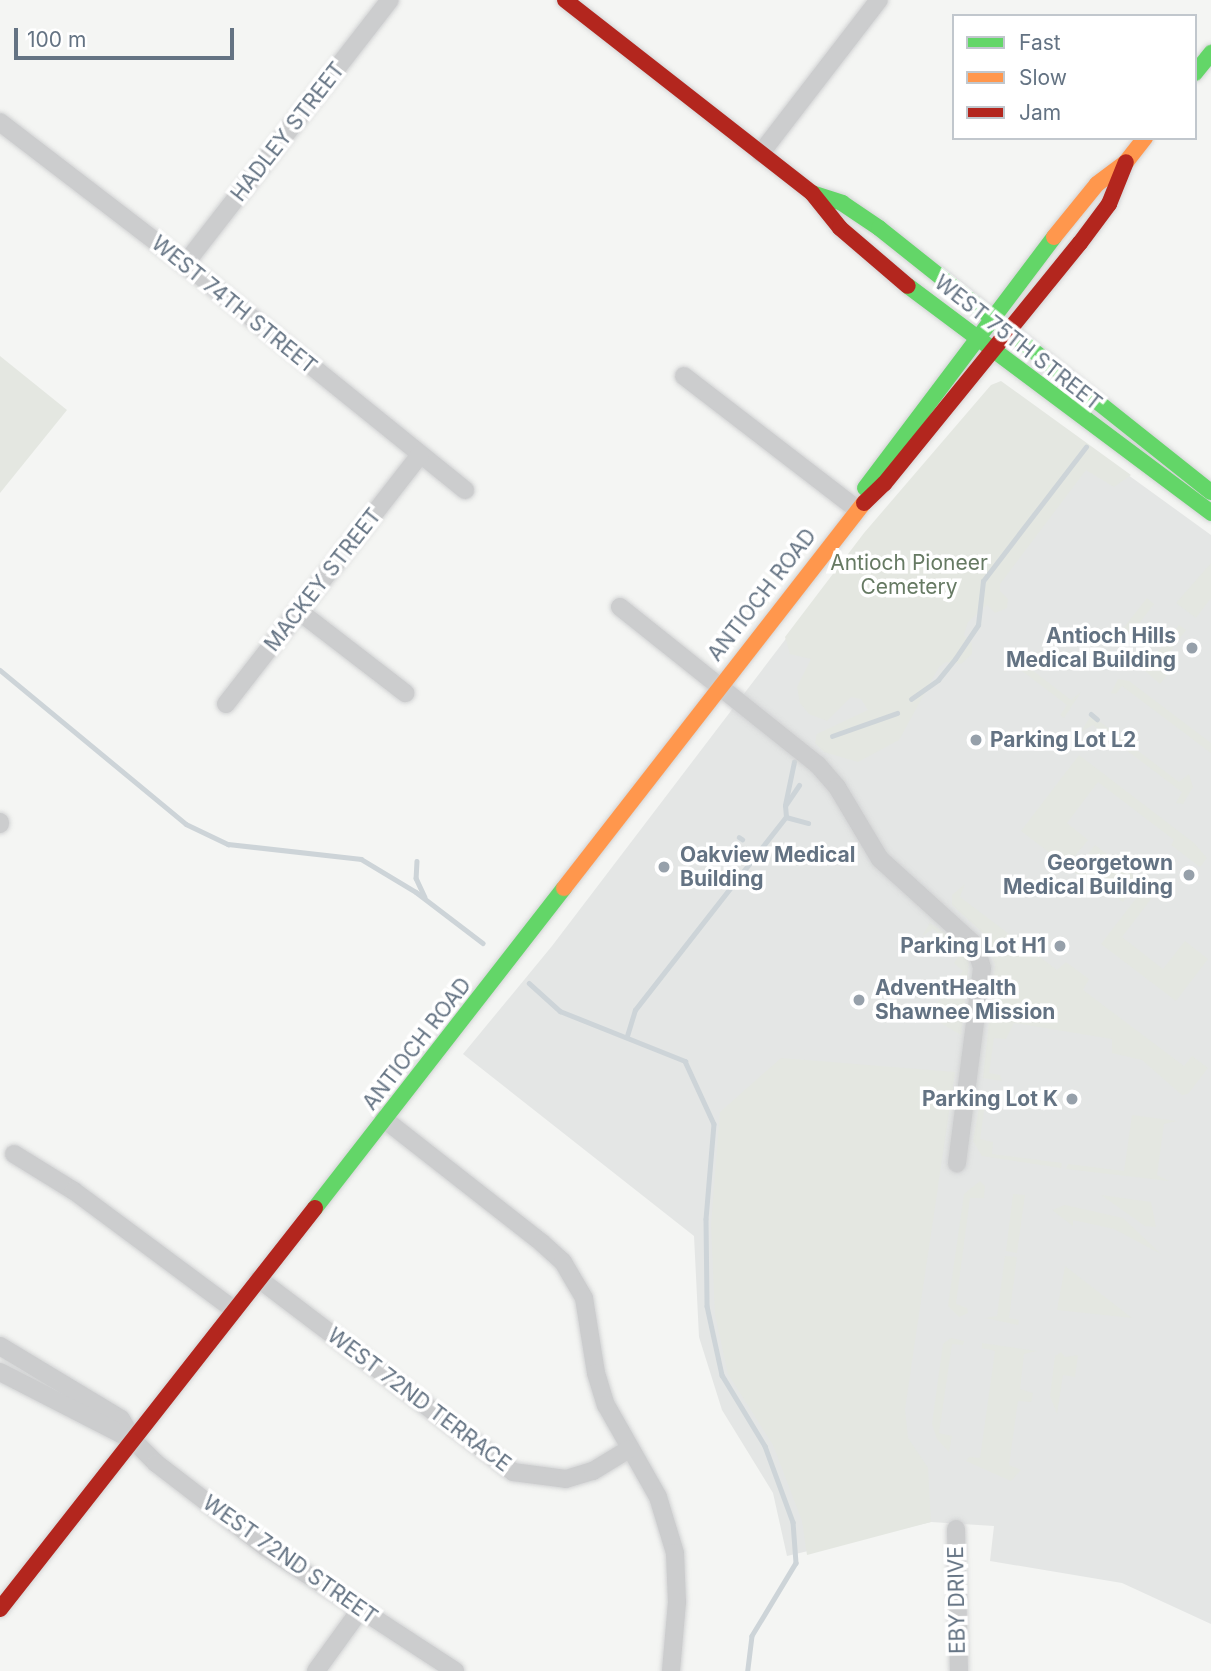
<!DOCTYPE html>
<html>
<head>
<meta charset="utf-8">
<style>
  body { margin:0 }
  #map { position:relative; width:1211px; height:1671px; overflow:hidden; background:#f4f5f3; font-family:Inter,sans-serif }
  div>[style] { position:absolute }
  .built>* { inset:0; background:#e4e6e5 }
  .green>* { inset:0; background:#e4e7e1 }
  .stream>* { height:4.5px; margin:-2.25px; padding:0 2.25px; transform-origin:2.25px; border-radius:2.25px; background:#cdd4d8 }
  .roads { filter:drop-shadow(0 0 2px #d2d3d4) drop-shadow(0 0 2px #d2d3d4) }
  .street>* { height:18px; margin:-9px; padding:0 9px; transform-origin:9px; border-radius:9px; background:#cccdce }
  .fast>* { height:16px; margin:-8px; padding:0 8px; transform-origin:8px; border-radius:8px; background:#63d668 }
  .slow>* { height:16px; margin:-8px; padding:0 8px; transform-origin:8px; border-radius:8px; background:#ff974d }
  .jam>* { height:16px; margin:-8px; padding:0 8px; transform-origin:8px; border-radius:8px; background:#b3261e }
  .dots>* { width:19px; height:19px; translate:-50% -50%; box-sizing:border-box; border:4px solid #fff; border-radius:50% }
  span { translate:-50% -50%; white-space:nowrap; text-align:center; line-height:1.15; -webkit-text-stroke:7px #fff; paint-order:stroke }
  .street-label { font-size:21px; color:#647383 }
  .park-label { font-size:21px; color:#667a63 }
  .poi-label { font-size:21px; color:#647383; font-weight:700 }
  .right { translate:-100% -50%; text-align:right }
  .left { translate:0 -50%; text-align:left }
  .legend { position:absolute; left:952px; top:14px; width:245px; height:126px; box-sizing:border-box; background:#fff; border:2px solid #c1c7cd; margin:0; padding:9px 12px; list-style:none; font-size:21px; color:#647383 }
  .legend li { display:flex; align-items:center; gap:14px; height:35px }
  .legend b { width:35px; border:2px solid #c1c7cd }
  .scale { position:absolute; left:14px; top:28px; width:220px; height:32px; box-sizing:border-box; border:4px solid #647383; border-top:0; padding-left:9px; font-size:21px; line-height:24px; white-space:nowrap; color:#647383; -webkit-text-stroke:5px #fff; paint-order:stroke }
</style>
</head>
<body>
<div id="map">
  <div class="built">
    <div style="clip-path:polygon(1084px 443px,1211px 535px,1211px 1624px,1122px 1583px,990px 1561px,994px 1526px,931px 1522px,787px 1556px,773px 1493px,722px 1410px,699px 1337px,694px 1236px,463px 1054px,552px 946px,791px 632px)"></div>
  </div>
  <div class="green">
    <div style="clip-path:polygon(0 356px,67px 410px,0 493px)"></div>
    <div style="clip-path:polygon(1001px 381px,1131px 475px,1114px 487px,1086px 470px,1000px 584px,1000px 591px,1008px 599px,1007px 608px,995px 613px,987px 605px,968px 622px,964px 635px,972px 644px,972px 654px,961px 664px,946px 662px,939px 667px,899px 740px,858px 762px,824px 752px,815px 743px,817px 734px,868px 710px,861px 699px,851px 697px,827px 721px,809px 714px,800px 703px,797px 687px,811px 659px,790px 654px,785px 637px,864px 533px,991px 385px)"></div>
    <div style="clip-path:polygon(1211px 563px,1211px 598px,1196px 618px,1176px 603px)"></div>
    <div style="clip-path:polygon(1147px 598px,1154px 604px,1122px 646px,1115px 647px,1102px 639px,1104px 633px,1114px 640px)"></div>
    <div style="clip-path:polygon(1179px 625px,1186px 630px,1160px 665px,1167px 675px,1160px 684px,1133px 660px,1141px 650px,1153px 658px)"></div>
    <div style="clip-path:polygon(1014px 656px,1071px 700px,1081px 692px,1064px 718px,1060px 715px,1067px 705px,1014px 665px,1003px 673px)"></div>
    <div style="clip-path:polygon(1118px 679px,1129px 681px,1211px 743px,1211px 753px,1122px 686px,1116px 694px,1111px 693px)"></div>
    <div style="clip-path:polygon(1091px 715px,1179px 782px,1189px 774px,1193px 787px,1183px 804px,1176px 803px,1182px 792px,1093px 725px,1081px 732px)"></div>
    <div style="clip-path:polygon(1079px 755px,1194px 843px,1207px 858px,1200px 867px,1171px 845px,1174px 840px,1098px 782px,1067px 823px,1088px 840px,1067px 866px,1021px 831px)"></div>
    <div style="clip-path:polygon(1095px 845px,1141px 881px,1123px 902px,1074px 872px)"></div>
    <div style="clip-path:polygon(965px 884px,960px 897px,1057px 970px,1066px 962px,1089px 979px,1083px 990px,1184px 1066px,1192px 1056px,1208px 1068px,1188px 1094px,1182px 1095px,1142px 1060px,1112px 1053px,1112px 1039px,1014px 1023px,1006px 1039px,994px 1038px,989px 1073px,1000px 1075px,1002px 1081px,983px 1078px,995px 965px,983px 933px,952px 905px,952px 895px)"></div>
    <div style="clip-path:polygon(1161px 886px,1122px 937px,1163px 969px,1185px 941px,1208px 959px,1176px 1001px,1101px 944px,1144px 888px)"></div>
    <div style="clip-path:polygon(930px 923px,958px 942px,969px 962px,961px 1035px,927px 1015px,963px 971px,954px 963px,961px 952px,933px 929px,922px 936px)"></div>
    <div style="clip-path:polygon(781px 1058px,955px 1072px,905px 1409px,908px 1438px,928px 1468px,931px 1522px,807px 1555px,802px 1521px,773px 1445px,728px 1374px,715px 1315px,711px 1225px,720px 1112px)"></div>
    <div style="clip-path:polygon(981px 1097px,999px 1100px,996px 1105px,985px 1104px,980px 1139px,993px 1142px,992px 1154px,1062px 1163px,1061px 1168px,982px 1156px,973px 1141px)"></div>
    <div style="clip-path:polygon(1132px 1115px,1177px 1121px,1164px 1124px,1157px 1175px,1169px 1181px,1066px 1169px,1068px 1164px,1124px 1171px)"></div>
    <div style="clip-path:polygon(980px 1181px,985px 1186px,984px 1198px,970px 1198px,956px 1304px,967px 1308px,968px 1313px,959px 1317px,948px 1306px,964px 1194px)"></div>
    <div style="clip-path:polygon(1013px 1194px,1025px 1195px,1017px 1253px,1006px 1251px)"></div>
    <div style="clip-path:polygon(1101px 1195px,1151px 1202px,1156px 1227px,1145px 1226px)"></div>
    <div style="clip-path:polygon(1065px 1205px,1123px 1218px,1161px 1254px,1114px 1229px,1073px 1220px,1073px 1226px,1052px 1210px)"></div>
    <div style="clip-path:polygon(1005px 1256px,1017px 1257px,1009px 1318px,1019px 1320px,1018px 1325px,985px 1318px,997px 1316px)"></div>
    <div style="clip-path:polygon(1065px 1266px,1132px 1318px,1057px 1310px)"></div>
    <div style="clip-path:polygon(951px 1338px,964px 1341px,963px 1345px,952px 1344px,939px 1433px,952px 1436px,949px 1452px,937px 1439px,932px 1424px,943px 1344px)"></div>
    <div style="clip-path:polygon(982px 1343px,1037px 1351px,1024px 1354px,1020px 1389px,1033px 1393px,1031px 1402px,1018px 1401px,1009px 1465px,1021px 1470px,1011px 1481px,966px 1461px,969px 1457px,980px 1458px,995px 1351px,982px 1348px)"></div>
    <div style="clip-path:polygon(1061px 1352px,1065px 1357px,1078px 1355px,1075px 1377px,1063px 1375px,1057px 1414px,1050px 1396px,1055px 1356px)"></div>
  </div>
  <div class="stream">
    <div style="left:1015px;top:655px;width:4px;rotate:45deg"></div>
    <div style="left:0;top:670px;width:241px;rotate:39.6deg"></div>
    <div style="left:186px;top:824px;width:47px;rotate:25.5deg"></div>
    <div style="left:228px;top:844px;width:134px;rotate:6.4deg"></div>
    <div style="left:361px;top:859px;width:64px;rotate:31deg"></div>
    <div style="left:416px;top:892px;width:84px;rotate:37.3deg"></div>
    <div style="left:911px;top:699px;width:33px;rotate:-35deg"></div>
    <div style="left:938px;top:680px;width:27px;rotate:-51deg"></div>
    <div style="left:955px;top:659px;width:41px;rotate:-55.9deg"></div>
    <div style="left:978px;top:625px;width:44px;rotate:-83.5deg"></div>
    <div style="left:983px;top:581px;width:169px;rotate:-52.5deg"></div>
    <div style="left:1091px;top:714px;width:8px;rotate:40deg"></div>
    <div style="left:832px;top:736px;width:69px;rotate:-19.5deg"></div>
    <div style="left:785px;top:805px;width:44px;rotate:-78.2deg"></div>
    <div style="left:786px;top:817px;width:23px;rotate:15deg"></div>
    <div style="left:739px;top:837px;width:4px;rotate:34deg"></div>
    <div style="left:417px;top:861px;width:17px;rotate:93deg"></div>
    <div style="left:416px;top:878px;width:21px;rotate:65deg"></div>
    <div style="left:529px;top:983px;width:42px;rotate:42.1deg"></div>
    <div style="left:560px;top:1011px;width:135px;rotate:21.8deg"></div>
    <div style="left:685px;top:1061px;width:69px;rotate:65.3deg"></div>
    <div style="left:714px;top:1124px;width:95px;rotate:94.8deg"></div>
    <div style="left:706px;top:1219px;width:87px;rotate:89.3deg"></div>
    <div style="left:707px;top:1306px;width:71px;rotate:77.7deg"></div>
    <div style="left:722px;top:1375px;width:83px;rotate:58.8deg"></div>
    <div style="left:765px;top:1446px;width:81px;rotate:69.8deg"></div>
    <div style="left:793px;top:1522px;width:41px;rotate:85.8deg"></div>
    <div style="left:796px;top:1563px;width:85px;rotate:121.1deg"></div>
    <div style="left:752px;top:1636px;width:35px;rotate:97deg"></div>
    <div style="left:627px;top:1036px;width:27px;rotate:-73deg"></div>
    <div style="left:635px;top:1010px;width:245px;rotate:-52deg"></div>
    <div style="left:786px;top:817px;width:11px;rotate:-95deg"></div>
    <div style="left:785px;top:806px;width:25px;rotate:-56deg"></div>
  </div>
  <div class="roads">
    <div class="street">
      <div style="left:0;top:122px;width:233px;rotate:37.5deg"></div>
      <div style="left:185px;top:264px;width:360px;rotate:38.9deg"></div>
      <div style="left:761px;top:153px;width:193px;rotate:-52.4deg"></div>
      <div style="left:185px;top:264px;width:334px;rotate:-52.2deg"></div>
      <div style="left:684px;top:376px;width:218px;rotate:37.6deg"></div>
      <div style="left:620px;top:607px;width:252px;rotate:38.6deg"></div>
      <div style="left:817px;top:764px;width:30px;rotate:49deg"></div>
      <div style="left:837px;top:787px;width:84px;rotate:59.2deg"></div>
      <div style="left:880px;top:859px;width:128px;rotate:42.2deg"></div>
      <div style="left:975px;top:945px;width:24px;rotate:73deg"></div>
      <div style="left:982px;top:968px;width:197px;rotate:97.3deg"></div>
      <div style="left:300px;top:612px;width:133px;rotate:37.6deg"></div>
      <div style="left:226px;top:704px;width:316px;rotate:-52.1deg"></div>
      <div style="left:0;top:822px;width:2px;rotate:90deg"></div>
      <div style="left:384px;top:1119px;width:201px;rotate:38.1deg"></div>
      <div style="left:542px;top:1243px;width:28px;rotate:42deg"></div>
      <div style="left:563px;top:1262px;width:42px;rotate:59.7deg"></div>
      <div style="left:584px;top:1298px;width:76px;rotate:80.9deg"></div>
      <div style="left:596px;top:1373px;width:34px;rotate:73deg"></div>
      <div style="left:606px;top:1405px;width:106px;rotate:60.5deg"></div>
      <div style="left:658px;top:1497px;width:59px;rotate:73.1deg"></div>
      <div style="left:675px;top:1553px;width:49px;rotate:87.7deg"></div>
      <div style="left:677px;top:1602px;width:69px;rotate:95deg"></div>
      <div style="left:14px;top:1154px;width:70px;rotate:31.7deg"></div>
      <div style="left:74px;top:1191px;width:199px;rotate:36.6deg"></div>
      <div style="left:259px;top:1279px;width:319px;rotate:37.2deg"></div>
      <div style="left:513px;top:1472px;width:53px;rotate:7.5deg"></div>
      <div style="left:566px;top:1479px;width:28px;rotate:-17deg"></div>
      <div style="left:593px;top:1471px;width:42px;rotate:-31.4deg"></div>
      <div style="left:0;top:1346px;width:141px;rotate:31.1deg"></div>
      <div style="left:121px;top:1419px;width:24px;rotate:60deg"></div>
      <div style="left:133px;top:1440px;width:33px;rotate:45deg"></div>
      <div style="left:156px;top:1463px;width:138px;rotate:37.6deg"></div>
      <div style="left:265px;top:1547px;width:227px;rotate:33.1deg"></div>
      <div style="left:0;top:1372px;width:149px;rotate:27.1deg"></div>
      <div style="left:956px;top:1529px;width:142px;rotate:88.8deg"></div>
      <div style="left:316px;top:1671px;width:75px;rotate:-54.2deg"></div>
    </div>
    <div class="fast">
      <div style="left:1195px;top:73px;width:26px;rotate:-51deg"></div>
      <div style="left:812px;top:193px;width:32px;rotate:18deg"></div>
      <div style="left:842px;top:203px;width:45px;rotate:34deg"></div>
      <div style="left:879px;top:228px;width:424px;rotate:38.5deg"></div>
      <div style="left:908px;top:286px;width:379px;rotate:36.8deg"></div>
      <div style="left:865px;top:488px;width:314px;rotate:-53deg"></div>
      <div style="left:315px;top:1208px;width:405px;rotate:-52.1deg"></div>
    </div>
    <div class="slow">
      <div style="left:1054px;top:237px;width:68px;rotate:-50.9deg"></div>
      <div style="left:1097px;top:184px;width:36px;rotate:-37deg"></div>
      <div style="left:1126px;top:162px;width:31px;rotate:-52deg"></div>
      <div style="left:564px;top:888px;width:488px;rotate:-52.1deg"></div>
    </div>
    <div class="jam">
      <div style="left:565px;top:0;width:313px;rotate:38deg"></div>
      <div style="left:812px;top:193px;width:45px;rotate:51.3deg"></div>
      <div style="left:840px;top:228px;width:89px;rotate:40.5deg"></div>
      <div style="left:864px;top:503px;width:28px;rotate:-44deg"></div>
      <div style="left:884px;top:484px;width:311px;rotate:-50.9deg"></div>
      <div style="left:1080px;top:243px;width:49px;rotate:-53.4deg"></div>
      <div style="left:1109px;top:204px;width:45px;rotate:-68deg"></div>
      <div style="left:0;top:1609px;width:510px;rotate:-51.85deg"></div>
    </div>
  </div>
  <div class="dots">
    <div style="left:1192px;top:648px;background:#96a0aa"></div>
    <div style="left:976px;top:740px;background:#96a0aa"></div>
    <div style="left:664px;top:867px;background:#96a0aa"></div>
    <div style="left:1189px;top:875px;background:#96a0aa"></div>
    <div style="left:1060px;top:946px;background:#96a0aa"></div>
    <div style="left:859px;top:1000px;background:#96a0aa"></div>
    <div style="left:1072px;top:1099px;background:#96a0aa"></div>
  </div>
  <div class="street-label">
    <span style="left:288px;top:132px;rotate:-52deg">HADLEY STREET</span>
    <span style="left:234px;top:305px;rotate:39deg">WEST 74TH STREET</span>
    <span style="left:1018px;top:343px;rotate:38deg">WEST 75TH STREET</span>
    <span style="left:323px;top:580px;rotate:-52deg">MACKEY STREET</span>
    <span style="left:762px;top:595px;rotate:-52deg">ANTIOCH ROAD</span>
    <span style="left:417px;top:1044px;rotate:-52deg">ANTIOCH ROAD</span>
    <span style="left:419px;top:1400px;rotate:37deg">WEST 72ND TERRACE</span>
    <span style="left:290px;top:1560px;rotate:35deg">WEST 72ND STREET</span>
    <span style="left:957px;top:1600px;rotate:-91deg">EBY DRIVE</span>
  </div>
  <div class="park-label">
    <span style="left:909px;top:575px">Antioch Pioneer<br>Cemetery</span>
  </div>
  <div class="poi-label">
    <span class="right" style="left:1176px;top:648px">Antioch Hills<br>Medical Building</span>
    <span class="left" style="left:990px;top:740px">Parking Lot L2</span>
    <span class="left" style="left:680px;top:867px">Oakview Medical<br>Building</span>
    <span class="right" style="left:1173px;top:875px">Georgetown<br>Medical Building</span>
    <span class="right" style="left:1046px;top:946px">Parking Lot H1</span>
    <span class="left" style="left:875px;top:1000px">AdventHealth<br>Shawnee Mission</span>
    <span class="right" style="left:1058px;top:1099px">Parking Lot K</span>
  </div>
  <ul class="legend">
  <li><b style="height:9px;background:#63d668"></b>Fast</li>
  <li><b style="height:9px;background:#ff974d"></b>Slow</li>
  <li><b style="height:9px;background:#b3261e"></b>Jam</li>
  </ul>
  <div class="scale">100 m</div>
</div>
</body>
</html>
